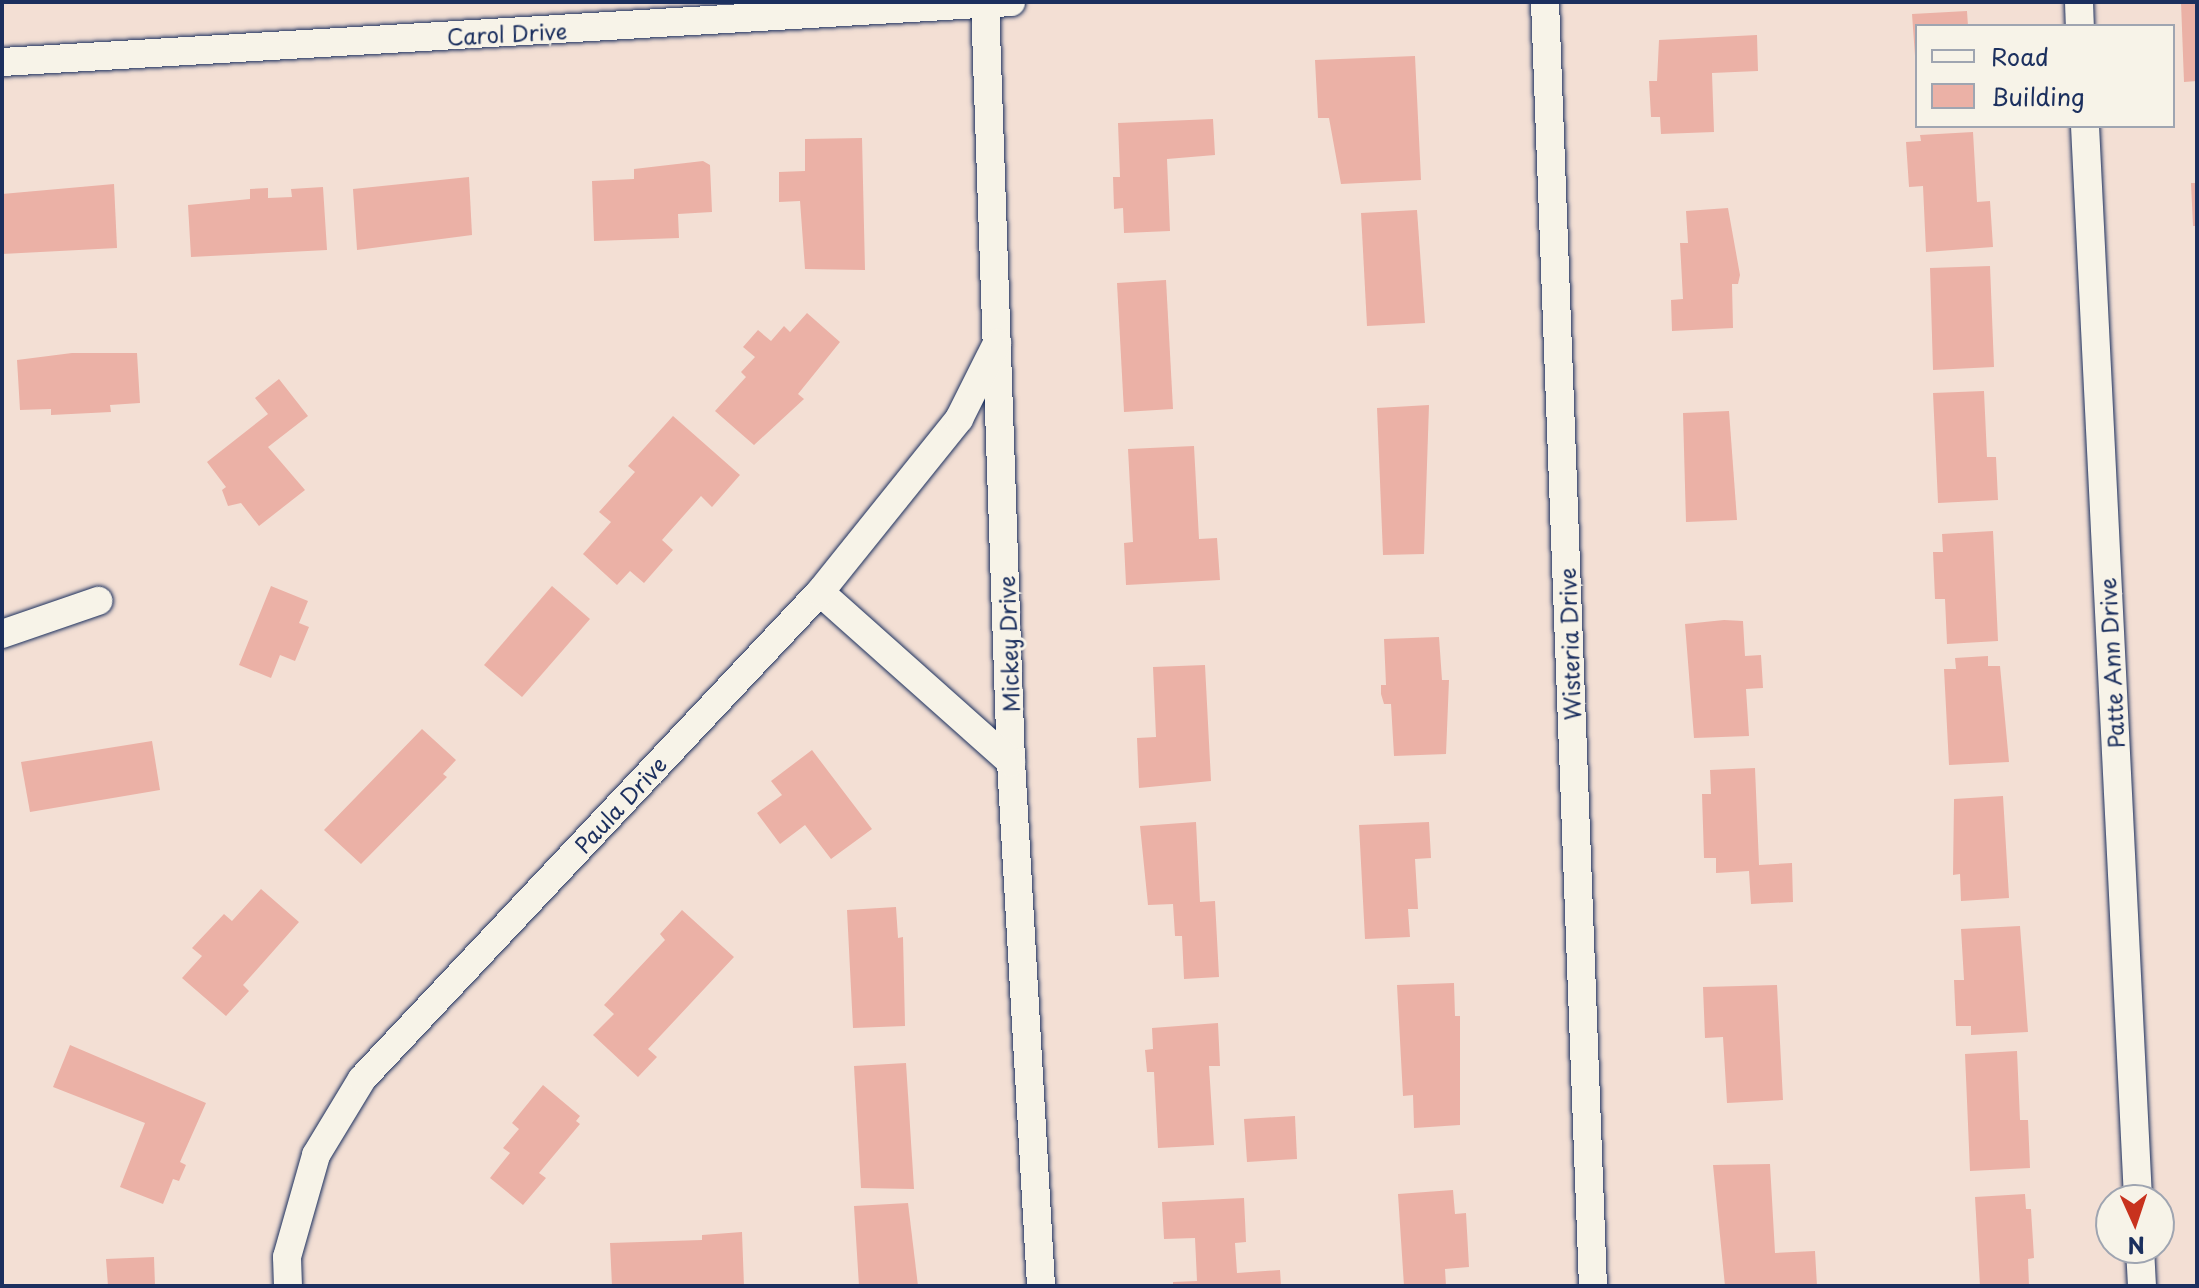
<!DOCTYPE html>
<html>
<head>
<meta charset="utf-8">
<style>
  body { margin:0 }
  #map { position:relative; width:2199px; height:1288px; overflow:hidden; background:#f3dfd4; font-family:"Playpen Sans",sans-serif }
  div>[style] { position:absolute }
  .building>* { inset:0; background:#ebb1a6 }
  .roads { filter:drop-shadow(0 0 2px #1b2f5e) drop-shadow(0 0 2px #1b2f5e) }
  .street>* { height:28px; margin:-14px; padding:0 14px; transform-origin:14px; border-radius:14px; background:#f7f3e8 }
  span { translate:-50% -50%; white-space:nowrap; text-align:center; line-height:1.15; -webkit-text-stroke:6px #f7f3e8; paint-order:stroke }
  .street-label { font-size:22px; color:#1b2f5e }
  .frame { position:absolute; inset:0; border:4px solid #1b2f5e; pointer-events:none }
  .legend { position:absolute; left:1915px; top:24px; width:260px; height:104px; box-sizing:border-box; background:#f7f3e8; border:2px solid #9fa5b1; margin:0; padding:10px 14px; list-style:none; font-size:24px; color:#1b2f5e }
  .legend li { display:flex; align-items:center; gap:16px; height:40px }
  .legend b { width:40px; border:2px solid #9fa5b1 }
  .north { position:absolute; left:2095px; top:1184px; width:80px; height:80px; box-sizing:border-box; background:#f7f3e8; border:2px solid #9fa5b1; border-radius:50%; rotate:177deg; font-size:22px; font-weight:700; line-height:32px; text-align:center; color:#1b2f5e }
  .north::after { content:''; display:block; margin:auto; width:28px; height:36px; background:#c8321e; clip-path:polygon(50% 0,100% 100%,50% 72%,0 100%) }
</style>
</head>
<body>
<div id="map">
  <div class="building">
    <div style="clip-path:polygon(2181px 2px,2197px 2px,2197px 81px,2184px 82px)"></div>
    <div style="clip-path:polygon(1967px 11px,1968px 26px,1917px 26px,1915px 56px,1912px 14px)"></div>
    <div style="clip-path:polygon(1757px 35px,1758px 71px,1712px 73px,1714px 132px,1661px 134px,1660px 117px,1651px 117px,1649px 81px,1657px 81px,1659px 40px)"></div>
    <div style="clip-path:polygon(1415px 56px,1421px 180px,1341px 184px,1329px 118px,1318px 118px,1315px 60px)"></div>
    <div style="clip-path:polygon(1213px 119px,1215px 155px,1167px 159px,1170px 231px,1124px 233px,1123px 208px,1114px 209px,1113px 177px,1120px 177px,1118px 123px)"></div>
    <div style="clip-path:polygon(1973px 132px,1977px 202px,1990px 201px,1993px 247px,1926px 252px,1923px 186px,1909px 187px,1906px 142px,1921px 141px,1920px 135px)"></div>
    <div style="clip-path:polygon(862px 138px,865px 270px,805px 269px,800px 201px,779px 202px,779px 172px,805px 171px,805px 139px)"></div>
    <div style="clip-path:polygon(703px 161px,710px 165px,712px 212px,678px 214px,679px 238px,594px 241px,592px 181px,634px 179px,634px 169px)"></div>
    <div style="clip-path:polygon(469px 177px,472px 235px,357px 250px,353px 189px)"></div>
    <div style="clip-path:polygon(2191px 183px,2197px 183px,2197px 226px,2193px 226px)"></div>
    <div style="clip-path:polygon(114px 184px,117px 248px,2px 254px,2px 194px)"></div>
    <div style="clip-path:polygon(323px 187px,327px 250px,191px 257px,188px 205px,250px 199px,250px 189px,268px 188px,268px 198px,292px 197px,291px 189px)"></div>
    <div style="clip-path:polygon(1728px 208px,1740px 275px,1738px 284px,1732px 284px,1733px 328px,1672px 331px,1671px 300px,1683px 299px,1680px 243px,1688px 243px,1686px 211px)"></div>
    <div style="clip-path:polygon(1417px 210px,1425px 323px,1367px 326px,1361px 213px)"></div>
    <div style="clip-path:polygon(1990px 266px,1994px 367px,1933px 370px,1930px 268px)"></div>
    <div style="clip-path:polygon(1166px 280px,1173px 409px,1124px 412px,1117px 283px)"></div>
    <div style="clip-path:polygon(807px 313px,840px 342px,798px 394px,804px 399px,754px 445px,715px 411px,746px 377px,741px 372px,755px 357px,743px 347px,758px 330px,771px 341px,784px 326px,790px 332px)"></div>
    <div style="clip-path:polygon(72px 353px,137px 353px,140px 403px,110px 405px,111px 412px,51px 415px,51px 409px,20px 410px,17px 360px)"></div>
    <div style="clip-path:polygon(279px 379px,308px 416px,268px 447px,305px 490px,259px 526px,241px 503px,228px 506px,222px 490px,226px 487px,207px 462px,268px 414px,255px 398px)"></div>
    <div style="clip-path:polygon(1984px 391px,1987px 457px,1996px 457px,1998px 500px,1938px 503px,1933px 393px)"></div>
    <div style="clip-path:polygon(1429px 405px,1424px 554px,1383px 555px,1377px 408px)"></div>
    <div style="clip-path:polygon(1729px 411px,1737px 520px,1686px 522px,1683px 413px)"></div>
    <div style="clip-path:polygon(673px 416px,740px 475px,712px 507px,701px 496px,662px 540px,673px 550px,644px 583px,630px 571px,617px 585px,583px 554px,611px 522px,599px 512px,635px 472px,628px 466px)"></div>
    <div style="clip-path:polygon(1194px 446px,1199px 539px,1217px 538px,1220px 580px,1126px 585px,1124px 543px,1133px 542px,1128px 449px)"></div>
    <div style="clip-path:polygon(1993px 531px,1998px 641px,1947px 644px,1945px 599px,1935px 599px,1933px 552px,1943px 552px,1942px 534px)"></div>
    <div style="clip-path:polygon(271px 586px,308px 601px,299px 623px,309px 627px,295px 661px,280px 655px,271px 678px,239px 665px)"></div>
    <div style="clip-path:polygon(552px 586px,590px 619px,522px 697px,484px 665px)"></div>
    <div style="clip-path:polygon(1724px 620px,1743px 621px,1745px 656px,1761px 655px,1763px 688px,1746px 689px,1749px 736px,1694px 738px,1685px 624px)"></div>
    <div style="clip-path:polygon(1439px 637px,1442px 680px,1449px 680px,1446px 754px,1394px 756px,1391px 704px,1384px 704px,1381px 694px,1381px 685px,1386px 685px,1384px 639px)"></div>
    <div style="clip-path:polygon(1988px 656px,1988px 666px,2000px 666px,2009px 762px,1949px 765px,1944px 669px,1956px 669px,1955px 658px)"></div>
    <div style="clip-path:polygon(1205px 665px,1211px 781px,1139px 788px,1137px 738px,1156px 737px,1153px 667px)"></div>
    <div style="clip-path:polygon(422px 729px,456px 760px,443px 774px,447px 777px,361px 864px,324px 830px)"></div>
    <div style="clip-path:polygon(152px 741px,160px 790px,30px 812px,21px 762px)"></div>
    <div style="clip-path:polygon(812px 750px,872px 829px,831px 859px,805px 825px,780px 844px,757px 813px,782px 795px,771px 781px)"></div>
    <div style="clip-path:polygon(1755px 768px,1759px 865px,1792px 863px,1793px 902px,1751px 904px,1749px 871px,1716px 873px,1716px 858px,1704px 858px,1702px 794px,1711px 794px,1710px 770px)"></div>
    <div style="clip-path:polygon(2003px 796px,2009px 898px,1961px 901px,1960px 874px,1953px 875px,1954px 799px)"></div>
    <div style="clip-path:polygon(1196px 822px,1200px 902px,1215px 901px,1219px 977px,1184px 979px,1182px 936px,1175px 936px,1173px 904px,1148px 905px,1140px 826px)"></div>
    <div style="clip-path:polygon(1429px 822px,1431px 858px,1415px 859px,1418px 909px,1408px 909px,1410px 937px,1365px 939px,1359px 825px)"></div>
    <div style="clip-path:polygon(261px 889px,299px 922px,243px 985px,249px 991px,226px 1016px,182px 978px,202px 956px,192px 948px,224px 914px,232px 921px)"></div>
    <div style="clip-path:polygon(896px 907px,898px 938px,903px 937px,905px 1026px,853px 1028px,847px 910px)"></div>
    <div style="clip-path:polygon(682px 910px,734px 957px,648px 1049px,657px 1057px,638px 1077px,593px 1035px,614px 1014px,604px 1005px,665px 940px,660px 934px)"></div>
    <div style="clip-path:polygon(2020px 926px,2028px 1032px,1971px 1035px,1971px 1026px,1956px 1026px,1954px 980px,1964px 980px,1961px 929px)"></div>
    <div style="clip-path:polygon(1454px 983px,1455px 1016px,1460px 1016px,1460px 1125px,1414px 1128px,1413px 1095px,1403px 1096px,1397px 985px)"></div>
    <div style="clip-path:polygon(1777px 985px,1783px 1100px,1727px 1103px,1723px 1037px,1705px 1038px,1703px 987px)"></div>
    <div style="clip-path:polygon(1218px 1023px,1220px 1066px,1209px 1066px,1214px 1145px,1158px 1148px,1154px 1072px,1147px 1072px,1145px 1050px,1153px 1049px,1152px 1028px)"></div>
    <div style="clip-path:polygon(70px 1045px,206px 1103px,180px 1162px,186px 1165px,179px 1181px,173px 1179px,163px 1204px,120px 1187px,145px 1123px,53px 1087px)"></div>
    <div style="clip-path:polygon(2017px 1051px,2020px 1120px,2028px 1120px,2030px 1168px,1970px 1171px,1965px 1054px)"></div>
    <div style="clip-path:polygon(906px 1063px,914px 1189px,861px 1188px,854px 1066px)"></div>
    <div style="clip-path:polygon(543px 1085px,580px 1116px,576px 1121px,580px 1124px,539px 1173px,546px 1178px,523px 1205px,490px 1178px,510px 1153px,503px 1148px,519px 1129px,512px 1123px)"></div>
    <div style="clip-path:polygon(1295px 1116px,1297px 1159px,1247px 1162px,1244px 1119px)"></div>
    <div style="clip-path:polygon(1770px 1164px,1775px 1253px,1815px 1251px,1817px 1286px,1725px 1286px,1713px 1165px)"></div>
    <div style="clip-path:polygon(1453px 1190px,1455px 1214px,1466px 1213px,1469px 1267px,1445px 1269px,1446px 1286px,1404px 1286px,1398px 1194px)"></div>
    <div style="clip-path:polygon(2025px 1194px,2026px 1209px,2031px 1209px,2034px 1258px,2028px 1259px,2029px 1286px,1980px 1286px,1975px 1197px)"></div>
    <div style="clip-path:polygon(1244px 1198px,1246px 1242px,1235px 1243px,1237px 1273px,1280px 1270px,1281px 1286px,1173px 1286px,1173px 1282px,1197px 1281px,1195px 1238px,1164px 1239px,1162px 1202px)"></div>
    <div style="clip-path:polygon(908px 1203px,918px 1286px,859px 1286px,854px 1206px)"></div>
    <div style="clip-path:polygon(742px 1232px,744px 1286px,612px 1286px,610px 1243px,702px 1240px,702px 1235px)"></div>
    <div style="clip-path:polygon(154px 1257px,155px 1286px,108px 1286px,106px 1259px)"></div>
  </div>
  <div class="roads">
    <div class="street">
      <div style="left:985px;top:2px;width:760px;rotate:88.04deg"></div>
      <div style="left:1011px;top:762px;width:525px;rotate:86.72deg"></div>
      <div style="left:1545px;top:2px;width:1285px;rotate:87.86deg"></div>
      <div style="left:2079px;top:2px;width:24px;rotate:88deg"></div>
      <div style="left:2px;top:62px;width:1011px;rotate:-3.4deg"></div>
      <div style="left:2085px;top:126px;width:1075px;rotate:87.17deg"></div>
      <div style="left:820px;top:592px;width:256px;rotate:41.7deg"></div>
      <div style="left:2px;top:634px;width:102px;rotate:-19deg"></div>
      <div style="left:2140px;top:1248px;width:38px;rotate:87deg"></div>
      <div style="left:288px;top:1286px;width:29px;rotate:-92deg"></div>
      <div style="left:287px;top:1257px;width:106px;rotate:-74.1deg"></div>
      <div style="left:316px;top:1155px;width:89px;rotate:-58.8deg"></div>
      <div style="left:362px;top:1079px;width:669px;rotate:-46.76deg"></div>
      <div style="left:820px;top:592px;width:222px;rotate:-51.2deg"></div>
      <div style="left:959px;top:419px;width:85px;rotate:-63.4deg"></div>
    </div>
  </div>
  <div class="street-label">
    <span style="left:507px;top:33px;rotate:-3deg">Carol Drive</span>
    <span style="left:1008px;top:644px;rotate:-92deg">Mickey Drive</span>
    <span style="left:1569px;top:644px;rotate:-92deg">Wisteria Drive</span>
    <span style="left:2111px;top:663px;rotate:-93deg">Patte Ann Drive</span>
    <span style="left:620px;top:804px;rotate:-47deg">Paula Drive</span>
  </div>
  <div class="frame"></div>
  <ul class="legend">
  <li><b style="height:10px;background:#f7f3e8"></b>Road</li>
  <li><b style="height:22px;background:#ebb1a6"></b>Building</li>
  </ul>
  <div class="north">N</div>
</div>
</body>
</html>
